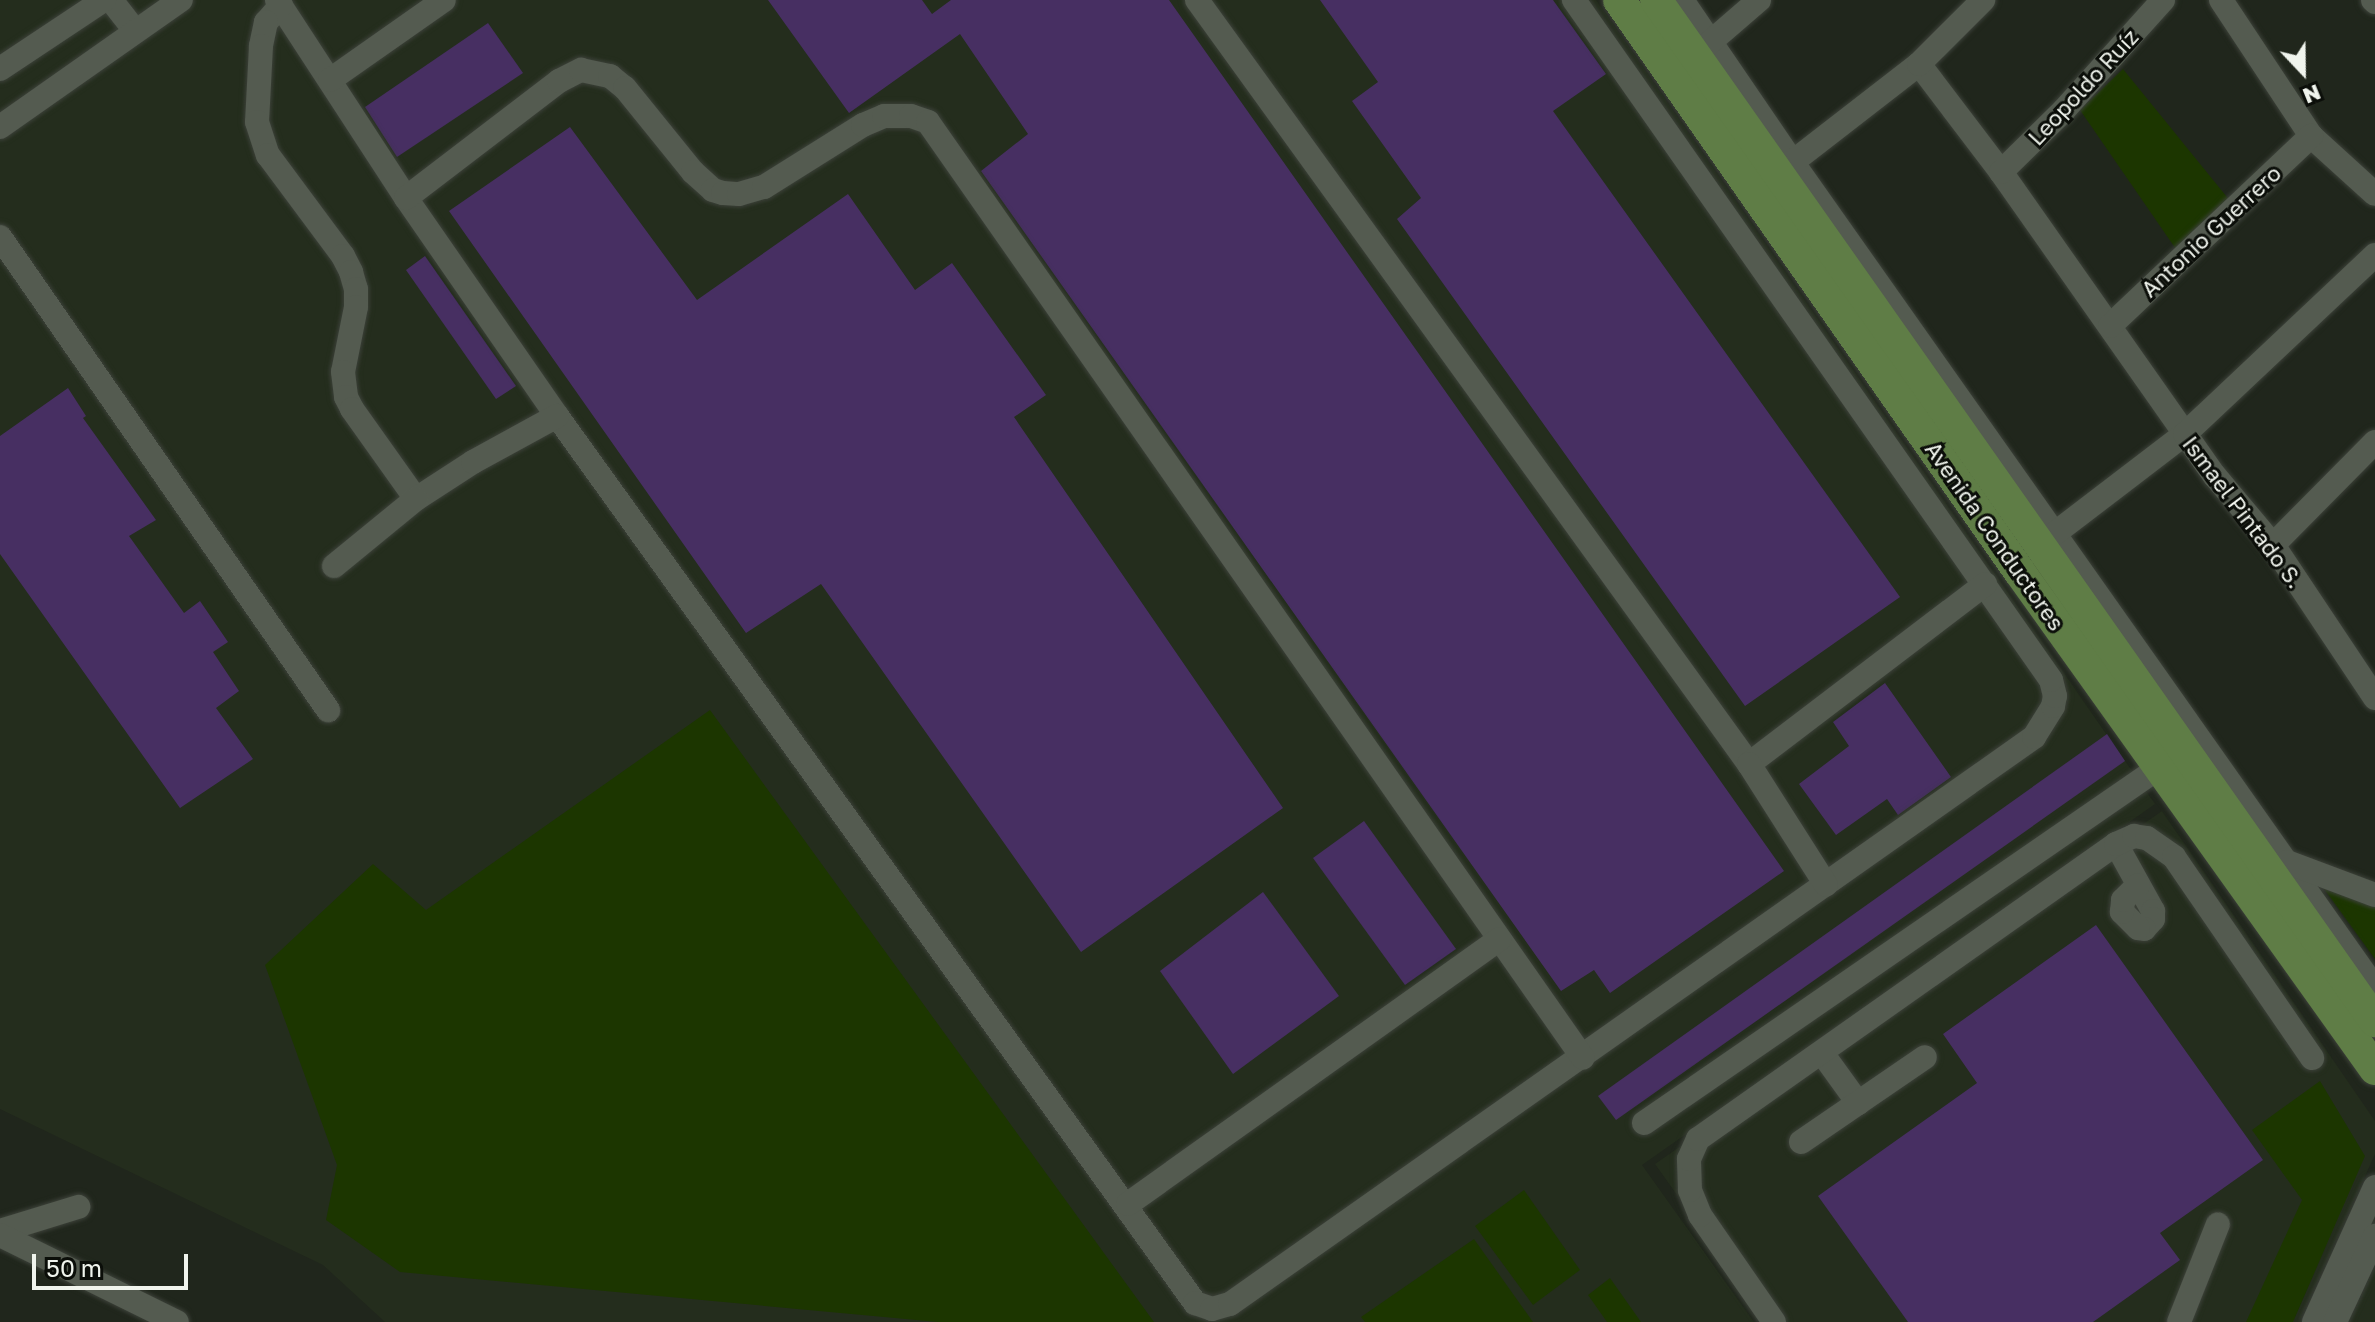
<!DOCTYPE html>
<html>
<head>
<meta charset="utf-8">
<style>
  body { margin:0 }
  #map { position:relative; width:2375px; height:1322px; overflow:hidden; background:#20261c; font-family:"Golos Text",sans-serif }
  div>[style] { position:absolute }
  .built>* { inset:0; background:#242d1d }
  .green>* { inset:0; background:#1c3600 }
  .building>* { inset:0; background:#472f62 }
  .roads { filter:drop-shadow(0 0 2px #3c4139) drop-shadow(0 0 2px #3c4139) }
  .minor>* { height:24px; margin:-12px; padding:0 12px; transform-origin:12px; border-radius:12px; background:#545b50 }
  .major>* { height:32px; margin:-16px; padding:0 16px; transform-origin:16px; border-radius:16px; background:#5f7d46 }
  span { translate:-50% -50%; white-space:nowrap; text-align:center; line-height:1.15; -webkit-text-stroke:6px #0b0e09; paint-order:stroke }
  .street-label { font-size:22px; color:#f0f4ed }
  .north { position:absolute; left:2263px; top:32px; width:80px; height:80px; -webkit-text-stroke:6px #0b0e09; paint-order:stroke; rotate:158deg; font-size:22px; font-weight:700; line-height:32px; text-align:center; color:#f0f4ed }
  .north::after { content:''; display:block; margin:auto; width:28px; height:36px; background:#f0f4ed; clip-path:polygon(50% 0,100% 100%,50% 72%,0 100%) }
  .scale { position:absolute; left:32px; top:1254px; width:156px; height:36px; box-sizing:border-box; border:4px solid #f0f4ed; border-top:0; padding-left:10px; font-size:24px; line-height:28px; white-space:nowrap; color:#f0f4ed; -webkit-text-stroke:6px #0b0e09; paint-order:stroke }
</style>
</head>
<body>
<div id="map">
  <div class="built">
    <div style="clip-path:polygon(0 0,1596px 0,2155px 804px,1642px 1165px,1754px 1322px,385px 1322px,323px 1265px,0 1109px)"></div>
    <div style="clip-path:polygon(2162px 811px,2375px 1121px,2375px 1154px,2299px 1322px,1768px 1322px,1655px 1164px)"></div>
    <div style="clip-path:polygon(2375px 1267px,2375px 1322px,2349px 1322px)"></div>
  </div>
  <div class="green">
    <div style="clip-path:polygon(2123px 69px,2231px 202px,2180px 255px,2080px 110px)"></div>
    <div style="clip-path:polygon(710px 710px,1154px 1322px,938px 1322px,400px 1272px,326px 1220px,337px 1165px,265px 965px,373px 864px,426px 910px)"></div>
    <div style="clip-path:polygon(2319px 882px,2375px 907px,2375px 959px)"></div>
    <div style="clip-path:polygon(2320px 1081px,2365px 1156px,2293px 1322px,2246px 1322px,2302px 1200px,2252px 1130px)"></div>
    <div style="clip-path:polygon(1524px 1190px,1580px 1270px,1533px 1305px,1475px 1226px)"></div>
    <div style="clip-path:polygon(1474px 1239px,1533px 1322px,1365px 1322px,1361px 1317px)"></div>
    <div style="clip-path:polygon(1610px 1278px,1641px 1322px,1607px 1322px,1588px 1295px)"></div>
  </div>
  <div class="building">
    <div style="clip-path:polygon(768px 0,922px 0,932px 14px,951px 0,1169px 0,1784px 871px,1610px 993px,1594px 970px,1561px 991px,981px 171px,1028px 134px,960px 34px,849px 113px)"></div>
    <div style="clip-path:polygon(1320px 0,1553px 0,1606px 74px,1553px 111px,1900px 597px,1745px 706px,1397px 219px,1421px 198px,1352px 101px,1378px 82px)"></div>
    <div style="clip-path:polygon(488px 23px,523px 73px,397px 157px,365px 107px)"></div>
    <div style="clip-path:polygon(570px 127px,697px 300px,848px 194px,915px 290px,952px 263px,1046px 395px,1014px 417px,1283px 808px,1081px 952px,821px 584px,746px 633px,449px 211px)"></div>
    <div style="clip-path:polygon(425px 256px,516px 386px,496px 399px,406px 270px)"></div>
    <div style="clip-path:polygon(68px 388px,86px 416px,83px 418px,156px 520px,129px 536px,184px 613px,200px 601px,228px 642px,213px 652px,239px 691px,216px 708px,253px 759px,180px 808px,0 554px,0 436px)"></div>
    <div style="clip-path:polygon(1885px 683px,1951px 777px,1898px 815px,1887px 799px,1836px 835px,1799px 784px,1849px 746px,1833px 722px)"></div>
    <div style="clip-path:polygon(2107px 734px,2125px 761px,1616px 1120px,1598px 1096px)"></div>
    <div style="clip-path:polygon(1364px 821px,1456px 949px,1405px 985px,1313px 858px)"></div>
    <div style="clip-path:polygon(1263px 892px,1339px 996px,1233px 1074px,1160px 971px)"></div>
    <div style="clip-path:polygon(2096px 925px,2263px 1160px,2160px 1233px,2180px 1260px,2093px 1322px,1908px 1322px,1818px 1196px,1977px 1083px,1943px 1034px)"></div>
  </div>
  <div class="roads">
    <div class="minor">
      <div style="left:111px;top:0;width:39px;rotate:52deg"></div>
      <div style="left:277px;top:0;width:236px;rotate:56.9deg"></div>
      <div style="left:406px;top:198px;width:265px;rotate:55.3deg"></div>
      <div style="left:557px;top:416px;width:1093px;rotate:54.27deg"></div>
      <div style="left:1195px;top:1303px;width:18px;rotate:19deg"></div>
      <div style="left:1212px;top:1309px;width:19px;rotate:-16deg"></div>
      <div style="left:1230px;top:1304px;width:984px;rotate:-35.19deg"></div>
      <div style="left:2034px;top:737px;width:36px;rotate:-58deg"></div>
      <div style="left:2053px;top:706px;width:10px;rotate:-79deg"></div>
      <div style="left:2055px;top:696px;width:16px;rotate:-104deg"></div>
      <div style="left:2051px;top:680px;width:831px;rotate:-125.05deg"></div>
      <div style="left:1197px;top:0;width:943px;rotate:54.15deg"></div>
      <div style="left:1749px;top:764px;width:297px;rotate:-37.3deg"></div>
      <div style="left:1682px;top:0;width:197px;rotate:55.7deg"></div>
      <div style="left:1793px;top:163px;width:1010px;rotate:54.8deg"></div>
      <div style="left:2221px;top:0;width:163px;rotate:56.5deg"></div>
      <div style="left:2311px;top:136px;width:86px;rotate:42.2deg"></div>
      <div style="left:2373px;top:0;width:3px;rotate:45deg"></div>
      <div style="left:281px;top:5px;width:23px;rotate:131deg"></div>
      <div style="left:266px;top:22px;width:25px;rotate:102deg"></div>
      <div style="left:261px;top:46px;width:76px;rotate:93deg"></div>
      <div style="left:257px;top:122px;width:35px;rotate:72deg"></div>
      <div style="left:268px;top:155px;width:126px;rotate:53.4deg"></div>
      <div style="left:343px;top:256px;width:18px;rotate:63deg"></div>
      <div style="left:351px;top:272px;width:18px;rotate:74deg"></div>
      <div style="left:356px;top:289px;width:18px;rotate:90deg"></div>
      <div style="left:356px;top:307px;width:66px;rotate:101.3deg"></div>
      <div style="left:343px;top:372px;width:25px;rotate:83deg"></div>
      <div style="left:346px;top:397px;width:13px;rotate:63deg"></div>
      <div style="left:352px;top:409px;width:110px;rotate:54.6deg"></div>
      <div style="left:416px;top:499px;width:68px;rotate:-33deg"></div>
      <div style="left:473px;top:462px;width:96px;rotate:-28.7deg"></div>
      <div style="left:1700px;top:51px;width:78px;rotate:-40.8deg"></div>
      <div style="left:1919px;top:64px;width:136px;rotate:52.8deg"></div>
      <div style="left:2001px;top:172px;width:372px;rotate:54.9deg"></div>
      <div style="left:2215px;top:476px;width:90px;rotate:50deg"></div>
      <div style="left:2273px;top:545px;width:184px;rotate:56.3deg"></div>
      <div style="left:0;top:69px;width:125px;rotate:-33.6deg"></div>
      <div style="left:330px;top:80px;width:139px;rotate:-35.1deg"></div>
      <div style="left:0;top:127px;width:221px;rotate:-35.1deg"></div>
      <div style="left:1781px;top:171px;width:175px;rotate:-37.8deg"></div>
      <div style="left:1919px;top:64px;width:91px;rotate:-45deg"></div>
      <div style="left:2001px;top:172px;width:88px;rotate:-44.5deg"></div>
      <div style="left:2064px;top:110px;width:148px;rotate:-48deg"></div>
      <div style="left:406px;top:198px;width:193px;rotate:-37.4deg"></div>
      <div style="left:559px;top:81px;width:25px;rotate:-27deg"></div>
      <div style="left:581px;top:70px;width:30px;rotate:12deg"></div>
      <div style="left:610px;top:76px;width:19px;rotate:39deg"></div>
      <div style="left:625px;top:88px;width:108px;rotate:51deg"></div>
      <div style="left:693px;top:172px;width:27px;rotate:42deg"></div>
      <div style="left:713px;top:190px;width:10px;rotate:17deg"></div>
      <div style="left:723px;top:193px;width:16px;rotate:4deg"></div>
      <div style="left:739px;top:194px;width:26px;rotate:-16deg"></div>
      <div style="left:764px;top:187px;width:117px;rotate:-32.1deg"></div>
      <div style="left:863px;top:125px;width:23px;rotate:-23deg"></div>
      <div style="left:884px;top:116px;width:27px"></div>
      <div style="left:911px;top:116px;width:18px;rotate:19deg"></div>
      <div style="left:928px;top:122px;width:1142px;rotate:55.02deg"></div>
      <div style="left:0;top:237px;width:576px;rotate:55.26deg"></div>
      <div style="left:2110px;top:326px;width:277px;rotate:-43.4deg"></div>
      <div style="left:2041px;top:544px;width:181px;rotate:-37.4deg"></div>
      <div style="left:2185px;top:434px;width:261px;rotate:-43.3deg"></div>
      <div style="left:2273px;top:545px;width:145px;rotate:-45.3deg"></div>
      <div style="left:334px;top:566px;width:106px;rotate:-39.3deg"></div>
      <div style="left:1749px;top:764px;width:143px;rotate:57.5deg"></div>
      <div style="left:2116px;top:844px;width:77px;rotate:61.1deg"></div>
      <div style="left:2153px;top:911px;width:8px;rotate:90deg"></div>
      <div style="left:2153px;top:919px;width:13px;rotate:132deg"></div>
      <div style="left:2144px;top:929px;width:6px;rotate:-171deg"></div>
      <div style="left:2138px;top:928px;width:23px;rotate:-135deg"></div>
      <div style="left:2122px;top:912px;width:12px;rotate:-85deg"></div>
      <div style="left:2123px;top:900px;width:21px;rotate:-45deg"></div>
      <div style="left:2287px;top:862px;width:94px;rotate:20.6deg"></div>
      <div style="left:1822px;top:1053px;width:62px;rotate:54.2deg"></div>
      <div style="left:1644px;top:1123px;width:627px;rotate:-34.6deg"></div>
      <div style="left:1801px;top:1142px;width:150px;rotate:-34.4deg"></div>
      <div style="left:1128px;top:1204px;width:456px;rotate:-35.5deg"></div>
      <div style="left:0;top:1231px;width:82px;rotate:-17.1deg"></div>
      <div style="left:0;top:1235px;width:197px;rotate:26.2deg"></div>
      <div style="left:1774px;top:1322px;width:130px;rotate:-124.7deg"></div>
      <div style="left:1700px;top:1215px;width:27px;rotate:-112deg"></div>
      <div style="left:1690px;top:1190px;width:31px;rotate:-92deg"></div>
      <div style="left:1689px;top:1159px;width:22px;rotate:-66deg"></div>
      <div style="left:1698px;top:1139px;width:512px;rotate:-35.21deg"></div>
      <div style="left:2116px;top:844px;width:20px;rotate:-24deg"></div>
      <div style="left:2134px;top:836px;width:13px;rotate:9deg"></div>
      <div style="left:2147px;top:838px;width:33px;rotate:35deg"></div>
      <div style="left:2174px;top:857px;width:244px;rotate:55.5deg"></div>
      <div style="left:2179px;top:1322px;width:105px;rotate:-68.3deg"></div>
      <div style="left:2314px;top:1322px;width:148px;rotate:-65.7deg"></div>
      <div style="left:2335px;top:1322px;width:95px;rotate:-65.1deg"></div>
    </div>
    <div class="major">
      <div style="left:1619px;top:0;width:697px;rotate:54.99deg"></div>
      <div style="left:2019px;top:571px;width:612px;rotate:54.44deg"></div>
      <div style="left:1656px;top:0;width:1249px;rotate:54.85deg"></div>
    </div>
  </div>
  <div class="street-label">
    <span style="left:2083px;top:87px;rotate:-47deg">Leopoldo Ruíz</span>
    <span style="left:2211px;top:231px;rotate:-43deg">Antonio Guerrero</span>
    <span style="left:2243px;top:512px;rotate:53deg">Ismael Pintado S.</span>
    <span style="left:1995px;top:536px;rotate:55deg">Avenida Conductores</span>
  </div>
  <div class="north">N</div>
  <div class="scale">50 m</div>
</div>
</body>
</html>
